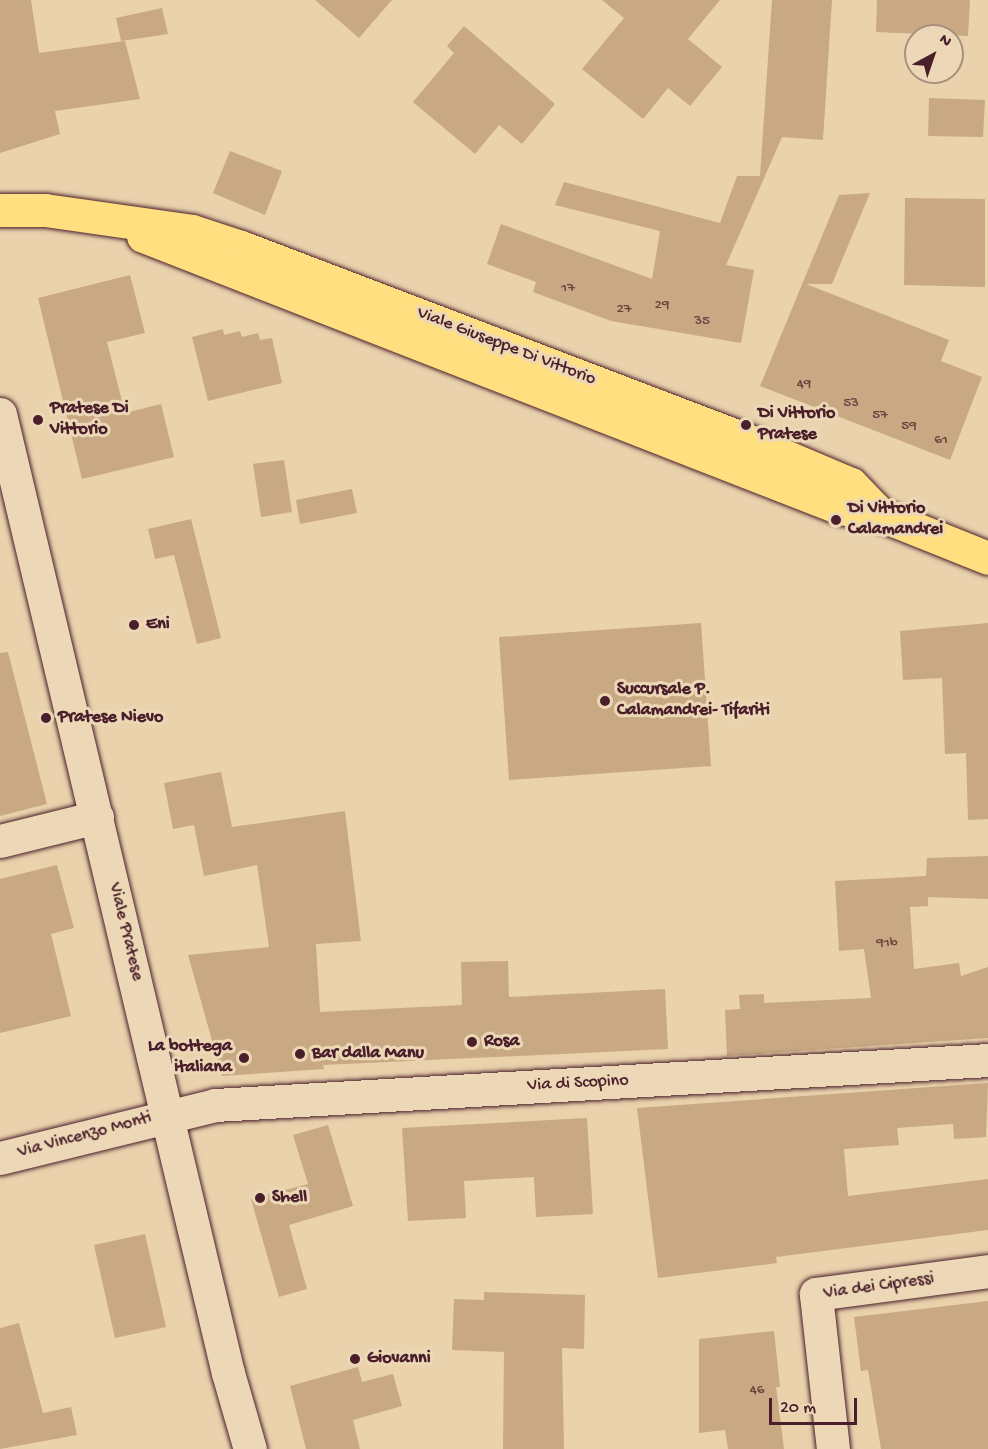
<!DOCTYPE html>
<html>
<head>
<meta charset="utf-8">
<style>
  body { margin:0 }
  #map { position:relative; width:988px; height:1449px; overflow:hidden; background:#e9d2ac; font-family:"Gochi Hand",sans-serif }
  div>[style] { position:absolute }
  .building>* { inset:0; background:#c9a983 }
  .roads { filter:drop-shadow(0 0 2px #4a1f2b) drop-shadow(0 0 2px #4a1f2b) }
  .minor>* { height:33px; margin:-16.5px; padding:0 16.5px; transform-origin:16.5px; border-radius:16.5px; background:#ecd8b6 }
  .major>* { height:33px; margin:-16.5px; padding:0 16.5px; transform-origin:16.5px; border-radius:16.5px; background:#ffdf80 }
  .dots>* { width:16px; height:16px; translate:-50% -50%; box-sizing:border-box; border:3px solid #ecd8b6; border-radius:50% }
  span { translate:-50% -50%; white-space:nowrap; text-align:center; line-height:1.15; -webkit-text-stroke:6px #ecd8b6; paint-order:stroke }
  .number-label { font-size:15px; color:#6a4241 }
  .number-label span { -webkit-text-stroke-width:0 }
  .street-label { font-size:18px; color:#4a1f2b }
  .poi-label { font-size:18px; color:#4a1f2b; font-weight:700 }
  .left { translate:0 -50%; text-align:left }
  .right { translate:-100% -50%; text-align:right }
  .north { position:absolute; left:904px; top:24px; width:60px; height:60px; box-sizing:border-box; background:#ecd8b6; border:2px solid #ab8e7e; border-radius:50%; rotate:40deg; font-size:16px; font-weight:700; line-height:24px; text-align:center; color:#4a1f2b }
  .north::after { content:''; display:block; margin:auto; width:21px; height:27px; background:#4a1f2b; clip-path:polygon(50% 0,100% 100%,50% 72%,0 100%) }
  .scale { position:absolute; left:769px; top:1398px; width:88px; height:27px; box-sizing:border-box; border:3px solid #4a1f2b; border-top:0; padding-left:8px; font-size:18px; line-height:21px; white-space:nowrap; color:#4a1f2b; -webkit-text-stroke:4px #ecd8b6; paint-order:stroke }
</style>
</head>
<body>
<div id="map">
  <div class="building">
    <div style="clip-path:polygon(0 0,31px 0,39px 53px,125px 41px,140px 99px,55px 111px,60px 134px,0 153px)"></div>
    <div style="clip-path:polygon(315px 0,392px 0,359px 38px)"></div>
    <div style="clip-path:polygon(602px 0,720px 0,688px 39px,722px 67px,690px 106px,668px 88px,643px 119px,582px 69px,624px 18px)"></div>
    <div style="clip-path:polygon(772px 0,832px 0,823px 140px,782px 137px,726px 265px,754px 270px,741px 343px,611px 321px,533px 292px,536px 282px,487px 264px,501px 224px,652px 279px,660px 231px,555px 205px,564px 182px,720px 223px,737px 176px,760px 176px)"></div>
    <div style="clip-path:polygon(877px 0,970px 0,968px 36px,876px 32px)"></div>
    <div style="clip-path:polygon(162px 8px,168px 34px,121px 41px,116px 18px)"></div>
    <div style="clip-path:polygon(464px 26px,555px 104px,522px 144px,499px 125px,475px 154px,413px 102px,454px 53px,447px 46px)"></div>
    <div style="clip-path:polygon(929px 98px,985px 100px,983px 137px,928px 136px)"></div>
    <div style="clip-path:polygon(230px 151px,282px 171px,265px 215px,213px 193px)"></div>
    <div style="clip-path:polygon(870px 193px,832px 284px,806px 284px,949px 340px,941px 361px,982px 377px,950px 460px,760px 386px,839px 195px)"></div>
    <div style="clip-path:polygon(905px 198px,985px 199px,985px 287px,904px 285px)"></div>
    <div style="clip-path:polygon(130px 275px,145px 333px,107px 342px,125px 413px,161px 404px,174px 457px,82px 479px,38px 298px)"></div>
    <div style="clip-path:polygon(223px 329px,224px 335px,240px 331px,242px 337px,258px 333px,260px 340px,272px 338px,282px 383px,208px 401px,192px 337px)"></div>
    <div style="clip-path:polygon(284px 460px,292px 512px,261px 517px,253px 464px)"></div>
    <div style="clip-path:polygon(352px 489px,357px 513px,300px 524px,296px 500px)"></div>
    <div style="clip-path:polygon(191px 519px,221px 638px,197px 644px,174px 555px,155px 559px,148px 529px)"></div>
    <div style="clip-path:polygon(701px 623px,711px 766px,509px 780px,499px 637px)"></div>
    <div style="clip-path:polygon(988px 623px,988px 819px,968px 820px,966px 753px,945px 754px,942px 678px,903px 680px,900px 631px)"></div>
    <div style="clip-path:polygon(8px 652px,47px 804px,0 816px,0 653px)"></div>
    <div style="clip-path:polygon(221px 772px,232px 827px,345px 811px,361px 941px,316px 944px,320px 1012px,462px 1005px,461px 962px,508px 961px,509px 997px,665px 989px,668px 1049px,323px 1065px,324px 1069px,222px 1076px,188px 955px,269px 947px,257px 865px,204px 876px,194px 825px,173px 829px,164px 783px)"></div>
    <div style="clip-path:polygon(988px 856px,988px 899px,928px 897px,928px 906px,910px 907px,914px 969px,959px 963px,961px 976px,988px 967px,988px 1038px,727px 1056px,725px 1010px,740px 1009px,739px 995px,764px 994px,764px 1003px,871px 998px,864px 949px,839px 951px,835px 881px,926px 876px,927px 858px)"></div>
    <div style="clip-path:polygon(57px 865px,74px 928px,51px 934px,71px 1016px,0 1033px,0 879px)"></div>
    <div style="clip-path:polygon(988px 1083px,986px 1137px,954px 1139px,953px 1124px,897px 1128px,899px 1145px,844px 1149px,848px 1196px,988px 1179px,988px 1230px,776px 1257px,777px 1263px,658px 1278px,637px 1108px)"></div>
    <div style="clip-path:polygon(587px 1118px,593px 1214px,536px 1217px,534px 1177px,464px 1181px,466px 1218px,408px 1221px,402px 1128px)"></div>
    <div style="clip-path:polygon(328px 1125px,353px 1206px,289px 1225px,307px 1289px,279px 1297px,251px 1199px,308px 1184px,293px 1135px)"></div>
    <div style="clip-path:polygon(145px 1234px,166px 1327px,115px 1338px,94px 1245px)"></div>
    <div style="clip-path:polygon(484px 1292px,585px 1295px,584px 1349px,562px 1348px,564px 1449px,503px 1449px,504px 1352px,452px 1350px,454px 1299px,484px 1300px)"></div>
    <div style="clip-path:polygon(988px 1301px,988px 1449px,881px 1449px,868px 1370px,861px 1371px,854px 1317px)"></div>
    <div style="clip-path:polygon(19px 1323px,43px 1413px,71px 1407px,77px 1435px,0 1449px,0 1328px)"></div>
    <div style="clip-path:polygon(774px 1331px,780px 1387px,776px 1387px,784px 1449px,728px 1449px,725px 1430px,699px 1433px,699px 1339px)"></div>
    <div style="clip-path:polygon(358px 1367px,362px 1382px,393px 1374px,402px 1406px,353px 1420px,360px 1449px,306px 1449px,290px 1386px)"></div>
  </div>
  <div class="roads">
    <div class="minor">
      <div style="left:0;top:414px;width:986px;rotate:76.63deg"></div>
      <div style="left:228px;top:1373px;width:79px;rotate:73.9deg"></div>
      <div style="left:0;top:841px;width:100px;rotate:-13.9deg"></div>
      <div style="left:0;top:1158px;width:221px;rotate:-13.8deg"></div>
      <div style="left:215px;top:1105px;width:774px;rotate:-3.33deg"></div>
      <div style="left:833px;top:1449px;width:156px;rotate:-96.3deg"></div>
      <div style="left:816px;top:1294px;width:174px;rotate:-7.6deg"></div>
    </div>
    <div class="major">
      <div style="left:0;top:210px;width:45px"></div>
      <div style="left:45px;top:210px;width:148px;rotate:8.1deg"></div>
      <div style="left:192px;top:231px;width:52px;rotate:18.1deg"></div>
      <div style="left:241px;top:247px;width:536px;rotate:20.87deg"></div>
      <div style="left:742px;top:438px;width:118px;rotate:22.9deg"></div>
      <div style="left:851px;top:484px;width:43px;rotate:45.9deg"></div>
      <div style="left:143px;top:236px;width:748px;rotate:21.32deg"></div>
      <div style="left:840px;top:508px;width:42px;rotate:9.7deg"></div>
      <div style="left:881px;top:515px;width:115px;rotate:21.9deg"></div>
    </div>
  </div>
  <div class="dots">
    <div style="left:38px;top:420px;background:#4a1f2b"></div>
    <div style="left:746px;top:425px;background:#4a1f2b"></div>
    <div style="left:836px;top:520px;background:#4a1f2b"></div>
    <div style="left:134px;top:625px;background:#4a1f2b"></div>
    <div style="left:605px;top:701px;background:#4a1f2b"></div>
    <div style="left:46px;top:718px;background:#4a1f2b"></div>
    <div style="left:472px;top:1042px;background:#4a1f2b"></div>
    <div style="left:300px;top:1054px;background:#4a1f2b"></div>
    <div style="left:244px;top:1058px;background:#4a1f2b"></div>
    <div style="left:260px;top:1198px;background:#4a1f2b"></div>
    <div style="left:355px;top:1359px;background:#4a1f2b"></div>
  </div>
  <div class="number-label">
    <span style="left:568px;top:289px">17</span>
    <span style="left:662px;top:306px">29</span>
    <span style="left:624px;top:310px">27</span>
    <span style="left:702px;top:322px">35</span>
    <span style="left:804px;top:385px">49</span>
    <span style="left:851px;top:404px">53</span>
    <span style="left:880px;top:416px">57</span>
    <span style="left:909px;top:427px">59</span>
    <span style="left:941px;top:441px">61</span>
    <span style="left:887px;top:944px">91b</span>
    <span style="left:757px;top:1391px">46</span>
  </div>
  <div class="street-label">
    <span style="left:506px;top:347px;rotate:21deg">Viale Giuseppe Di Vittorio</span>
    <span style="left:125px;top:932px;rotate:76deg">Viale Pratese</span>
    <span style="left:578px;top:1084px;rotate:-3deg">Via di Scopino</span>
    <span style="left:85px;top:1136px;rotate:-15deg">Via Vincenzo Monti</span>
    <span style="left:879px;top:1287px;rotate:-8deg">Via dei Cipressi</span>
  </div>
  <div class="poi-label">
    <span class="left" style="left:50px;top:420px">Pratese Di<br>Vittorio</span>
    <span class="left" style="left:758px;top:425px">Di Vittorio<br>Pratese</span>
    <span class="left" style="left:848px;top:520px">Di Vittorio<br>Calamandrei</span>
    <span class="left" style="left:146px;top:625px">Eni</span>
    <span class="left" style="left:617px;top:701px">Succursale P.<br>Calamandrei- Tifariti</span>
    <span class="left" style="left:58px;top:718px">Pratese Nievo</span>
    <span class="left" style="left:484px;top:1042px">Rosa</span>
    <span class="right" style="left:232px;top:1058px">La bottega<br>italiana</span>
    <span class="left" style="left:312px;top:1054px">Bar dalla Manu</span>
    <span class="left" style="left:272px;top:1198px">Shell</span>
    <span class="left" style="left:367px;top:1359px">Giovanni</span>
  </div>
  <div class="north">N</div>
  <div class="scale">20 m</div>
</div>
</body>
</html>
